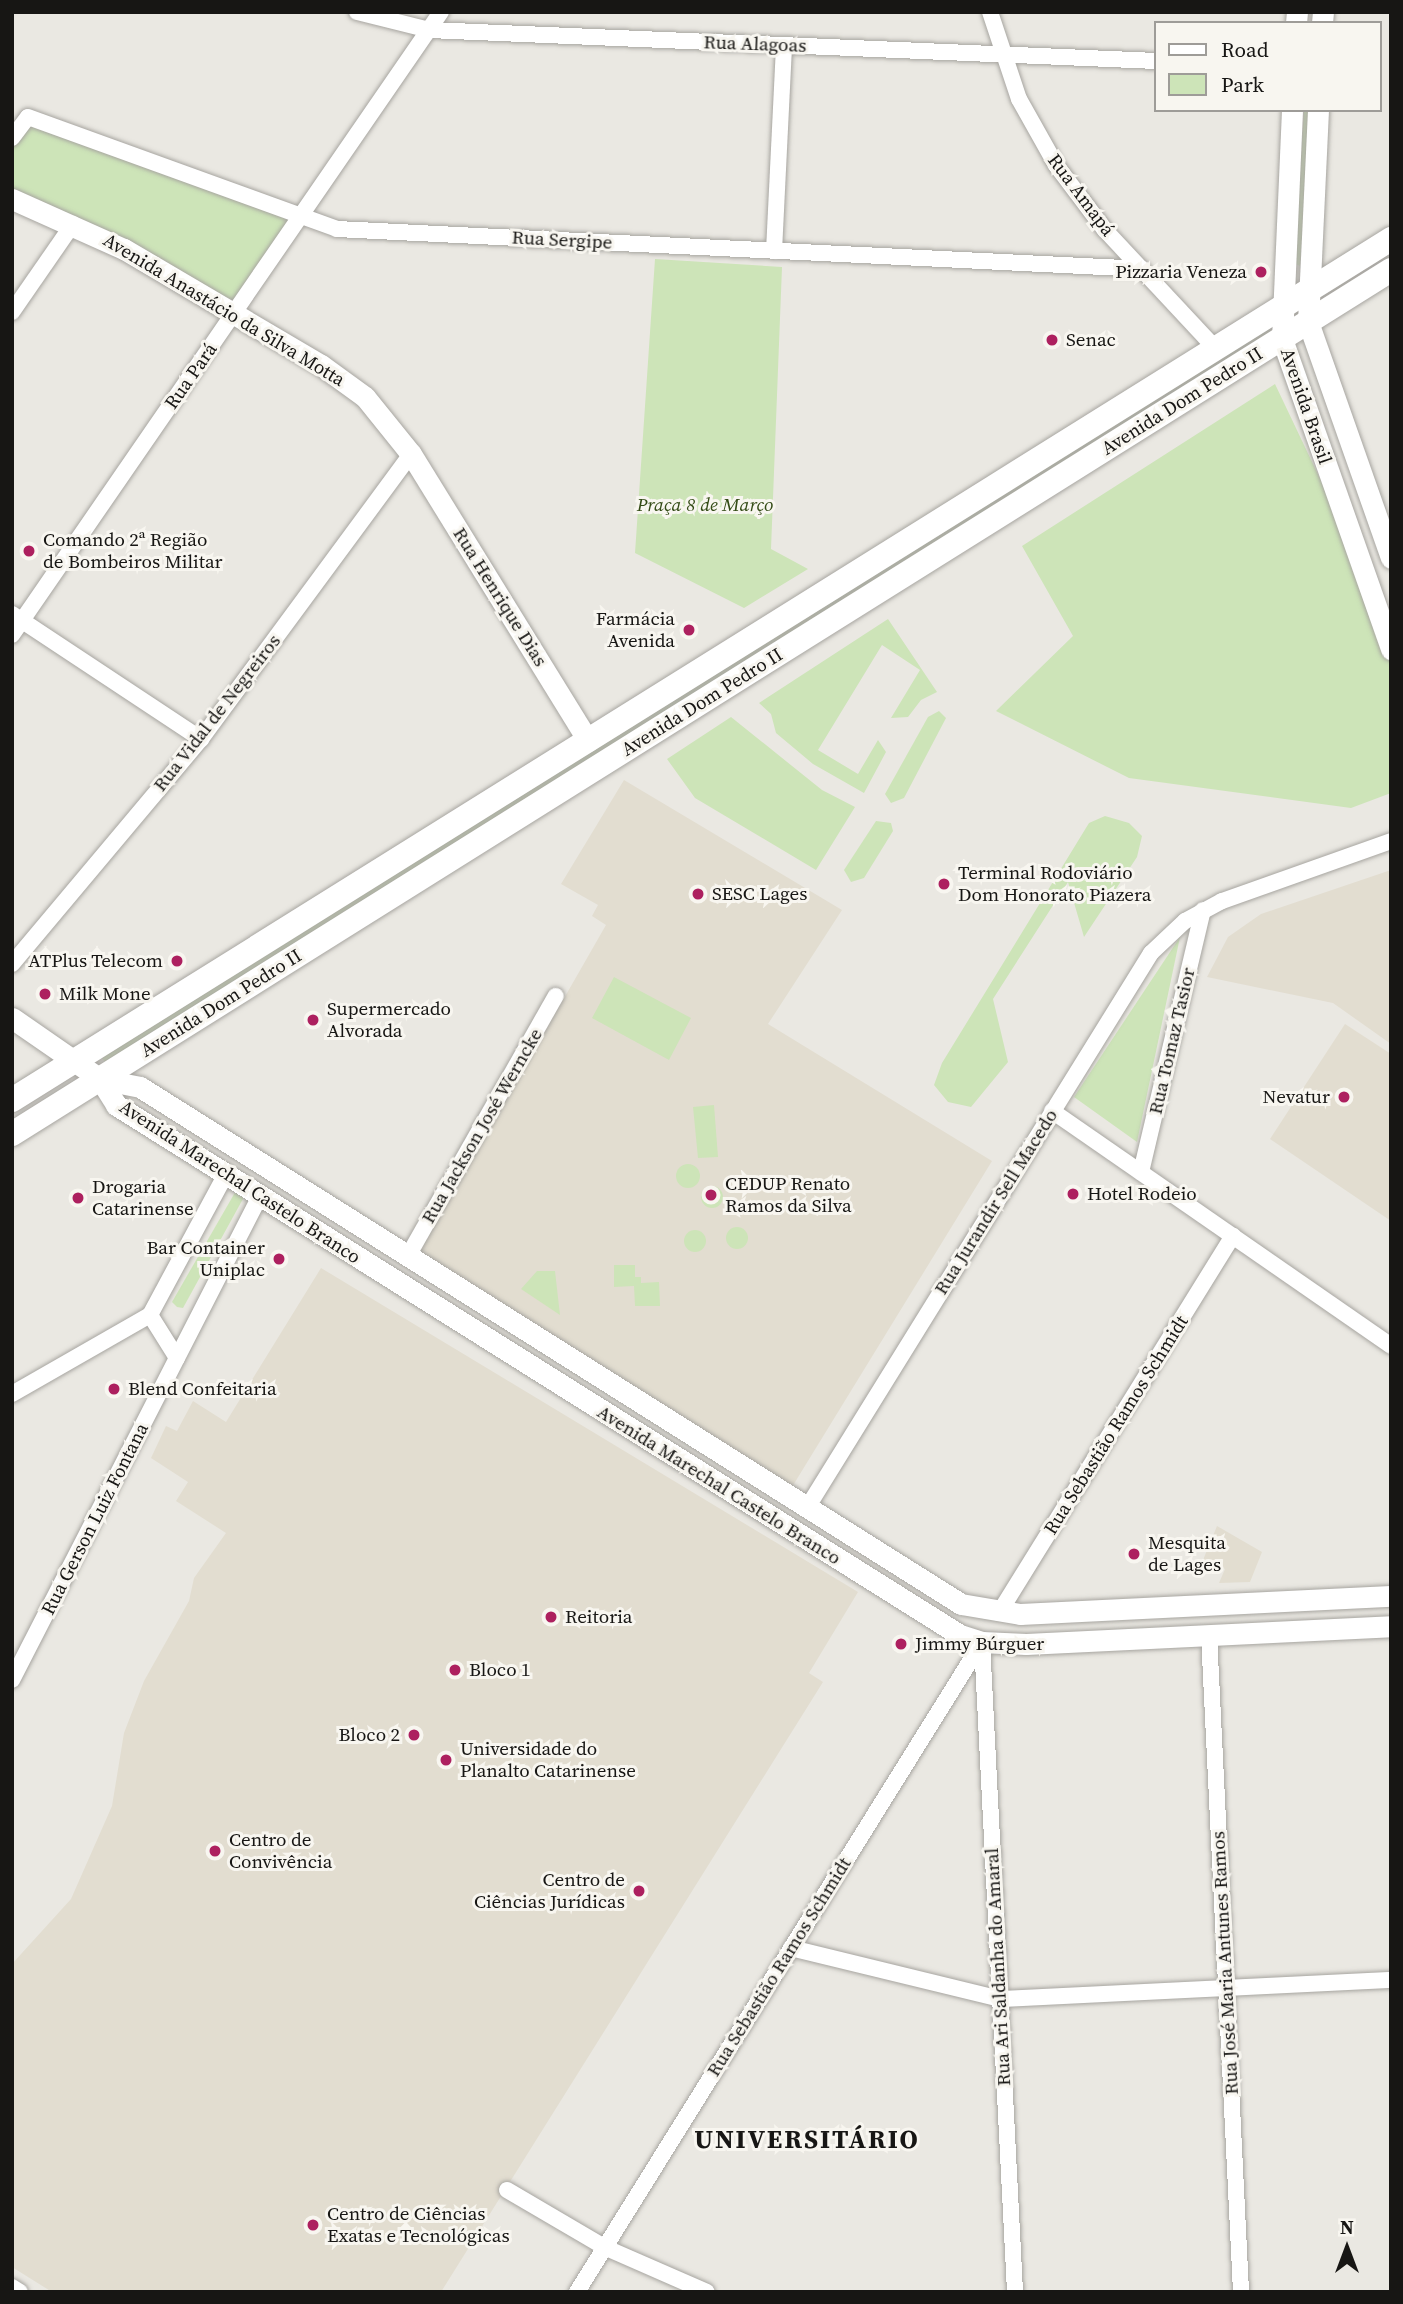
<!DOCTYPE html>
<html>
<head>
<meta charset="utf-8">
<style>
  body { margin:0 }
  #map { position:relative; width:1403px; height:2304px; overflow:hidden; background:#eae8e2; font-family:"Source Serif 4",serif }
  div>[style] { position:absolute }
  .built>* { inset:0; background:#e2ddd0 }
  .green>* { inset:0; background:#cde4b8 }
  .round { border-radius:50% }
  .roads { filter:drop-shadow(0 0 2px #a7a5a0) drop-shadow(0 0 2px #a7a5a0) }
  .street>* { height:16px; margin:-8px; padding:0 8px; transform-origin:8px; border-radius:8px; background:#fff }
  .secondary>* { height:21px; margin:-10.5px; padding:0 10.5px; transform-origin:10.5px; border-radius:10.5px; background:#fff }
  .primary>* { height:24px; margin:-12px; padding:0 12px; transform-origin:12px; border-radius:12px; background:#fff }
  .dots>* { width:19px; height:19px; translate:-50% -50%; box-sizing:border-box; border:4px solid #f8f6f0; border-radius:50% }
  span { translate:-50% -50%; white-space:nowrap; text-align:center; line-height:1.15; -webkit-text-stroke:6px #f8f6f0; paint-order:stroke }
  .street-label { font-size:19px; color:#171614 }
  .poi-label { font-size:19px; color:#171614 }
  .right { translate:-100% -50%; text-align:right }
  .left { translate:0 -50%; text-align:left }
  .park-label { font-size:19px; color:#334b15; font-style:italic }
  .district-label { font-size:26px; color:#171614; font-weight:700; letter-spacing:2px }
  .frame { position:absolute; inset:0; border:14px solid #171614; pointer-events:none }
  .legend { position:absolute; left:1154px; top:21px; width:228px; height:91px; box-sizing:border-box; background:#f8f6f0; border:2px solid #9e9c98; margin:0; padding:9px 12px; list-style:none; font-size:21px; color:#171614 }
  .legend li { display:flex; align-items:center; gap:14px; height:35px }
  .legend b { width:35px; border:2px solid #9e9c98 }
  .north { position:absolute; left:1312px; top:2213px; width:70px; height:70px; -webkit-text-stroke:5px #f8f6f0; paint-order:stroke; rotate:0deg; font-size:19px; font-weight:700; line-height:28px; text-align:center; color:#171614 }
  .north::after { content:''; display:block; margin:auto; width:24px; height:32px; background:#171614; clip-path:polygon(50% 0,100% 100%,50% 72%,0 100%) }
</style>
</head>
<body>
<div id="map">
  <div class="built">
    <div style="clip-path:polygon(624px 780px,842px 910px,768px 1024px,992px 1161px,792px 1487px,418px 1253px,606px 925px,592px 916px,598px 905px,561px 884px)"></div>
    <div style="clip-path:polygon(1391px 870px,1391px 1044px,1333px 1003px,1207px 977px,1228px 937px,1261px 914px)"></div>
    <div style="clip-path:polygon(1345px 1024px,1391px 1054px,1391px 1221px,1270px 1139px)"></div>
    <div style="clip-path:polygon(321px 1268px,858px 1592px,809px 1673px,823px 1682px,441px 2292px,52px 2292px,12px 2267px,12px 1964px,71px 1899px,112px 1806px,124px 1733px,144px 1681px,189px 1601px,194px 1578px,226px 1533px,176px 1501px,188px 1482px,151px 1458px,166px 1426px,177px 1431px,193px 1401px,226px 1422px)"></div>
    <div style="clip-path:polygon(1217px 1526px,1262px 1552px,1250px 1582px,1219px 1583px,1225px 1569px,1203px 1560px)"></div>
  </div>
  <div class="green">
    <div style="clip-path:polygon(1304px 110px,1313px 110px,1300px 266px,1294px 263px)"></div>
    <div style="clip-path:polygon(31px 124px,294px 219px,232px 308px,12px 196px,12px 149px)"></div>
    <div style="clip-path:polygon(655px 259px,782px 267px,771px 549px,808px 569px,744px 608px,635px 553px)"></div>
    <div style="clip-path:polygon(1269px 328px,1274px 334px,107px 1064px,101px 1057px)"></div>
    <div style="clip-path:polygon(1275px 384px,1333px 506px,1391px 660px,1391px 793px,1351px 808px,1129px 778px,996px 711px,1073px 636px,1022px 546px)"></div>
    <div style="clip-path:polygon(888px 619px,937px 692px,921px 700px,908px 717px,891px 718px,920px 670px,882px 645px,818px 750px,858px 774px,878px 740px,886px 752px,864px 793px,813px 764px,776px 733px,771px 714px,759px 703px)"></div>
    <div style="clip-path:polygon(939px 711px,946px 718px,904px 798px,891px 803px,885px 794px,928px 717px)"></div>
    <div style="clip-path:polygon(731px 717px,822px 790px,855px 807px,816px 870px,695px 798px,667px 759px)"></div>
    <div style="clip-path:polygon(1105px 816px,1129px 823px,1142px 836px,1137px 857px,1084px 937px,1068px 882px,993px 999px,1008px 1062px,971px 1107px,948px 1102px,934px 1085px,942px 1063px,1089px 823px)"></div>
    <div style="clip-path:polygon(876px 821px,891px 823px,893px 831px,864px 878px,851px 882px,844px 870px)"></div>
    <div style="clip-path:polygon(1180px 937px,1137px 1142px,1074px 1097px)"></div>
    <div style="clip-path:polygon(614px 977px,691px 1018px,669px 1060px,592px 1018px)"></div>
    <div style="clip-path:polygon(714px 1105px,718px 1157px,698px 1158px,693px 1107px)"></div>
    <div class="round" style="left:676px;top:1164px;width:24px;height:24px"></div>
    <div class="round" style="left:701px;top:1186px;width:22px;height:22px"></div>
    <div style="clip-path:polygon(237px 1189px,244px 1197px,183px 1308px,177px 1307px,172px 1302px)"></div>
    <div class="round" style="left:726px;top:1227px;width:22px;height:22px"></div>
    <div class="round" style="left:684px;top:1230px;width:22px;height:22px"></div>
    <div style="clip-path:polygon(614px 1265px,635px 1265px,635px 1277px,641px 1277px,641px 1283px,659px 1282px,660px 1306px,635px 1306px,634px 1286px,614px 1287px)"></div>
    <div style="clip-path:polygon(537px 1271px,555px 1271px,560px 1315px,521px 1289px)"></div>
  </div>
  <div class="roads">
    <div class="street">
      <div style="left:357px;top:12px;width:74px;rotate:14deg"></div>
      <div style="left:429px;top:30px;width:728px;rotate:2.44deg"></div>
      <div style="left:990px;top:12px;width:92px;rotate:71.6deg"></div>
      <div style="left:1019px;top:99px;width:76px;rotate:60.7deg"></div>
      <div style="left:1056px;top:165px;width:81px;rotate:53deg"></div>
      <div style="left:1105px;top:230px;width:163px;rotate:47deg"></div>
      <div style="left:12px;top:138px;width:26px;rotate:-53deg"></div>
      <div style="left:28px;top:117px;width:329px;rotate:19.9deg"></div>
      <div style="left:337px;top:229px;width:806px;rotate:2.84deg"></div>
      <div style="left:774px;top:251px;width:206px;rotate:-87.2deg"></div>
      <div style="left:12px;top:312px;width:107px;rotate:-55.3deg"></div>
      <div style="left:12px;top:614px;width:227px;rotate:33.5deg"></div>
      <div style="left:12px;top:635px;width:756px;rotate:-55.45deg"></div>
      <div style="left:12px;top:964px;width:294px;rotate:-50deg"></div>
      <div style="left:201px;top:739px;width:354px;rotate:-53.6deg"></div>
      <div style="left:1052px;top:1111px;width:412px;rotate:34.7deg"></div>
      <div style="left:1141px;top:1172px;width:269px;rotate:-76.7deg"></div>
      <div style="left:408px;top:1256px;width:299px;rotate:-60.4deg"></div>
      <div style="left:177px;top:1358px;width:51px;rotate:-122.1deg"></div>
      <div style="left:150px;top:1315px;width:160px;rotate:-61.7deg"></div>
      <div style="left:12px;top:1394px;width:159px;rotate:-29.8deg"></div>
      <div style="left:807px;top:1508px;width:653px;rotate:-58.21deg"></div>
      <div style="left:1151px;top:953px;width:47px;rotate:-43.3deg"></div>
      <div style="left:1185px;top:921px;width:42px;rotate:-28.4deg"></div>
      <div style="left:1222px;top:901px;width:179px;rotate:-19.5deg"></div>
      <div style="left:999px;top:1613px;width:444px;rotate:-58.2deg"></div>
      <div style="left:1209px;top:1635px;width:658px;rotate:87.21deg"></div>
      <div style="left:982px;top:1642px;width:651px;rotate:87.09deg"></div>
      <div style="left:12px;top:1680px;width:544px;rotate:-62.87deg"></div>
      <div style="left:791px;top:1948px;width:215px;rotate:13.7deg"></div>
      <div style="left:1000px;top:1999px;width:391px;rotate:-2.8deg"></div>
      <div style="left:507px;top:2190px;width:113px;rotate:30.4deg"></div>
      <div style="left:604px;top:2247px;width:112px;rotate:23.6deg"></div>
      <div style="left:12px;top:2287px;width:9px;rotate:32deg"></div>
      <div style="left:577px;top:2292px;width:766px;rotate:-58.07deg"></div>
    </div>
    <div class="secondary">
      <div style="left:1296px;top:23px;width:11px;rotate:-85deg"></div>
      <div style="left:1322px;top:23px;width:11px;rotate:-85deg"></div>
      <div style="left:1292px;top:110px;width:229px;rotate:92.5deg"></div>
      <div style="left:1282px;top:339px;width:329px;rotate:70.6deg"></div>
      <div style="left:1318px;top:110px;width:212px;rotate:92.7deg"></div>
      <div style="left:1308px;top:322px;width:250px;rotate:70.6deg"></div>
      <div style="left:12px;top:199px;width:123px;rotate:24.1deg"></div>
      <div style="left:124px;top:249px;width:229px;rotate:30.5deg"></div>
      <div style="left:321px;top:365px;width:54px;rotate:36deg"></div>
      <div style="left:365px;top:397px;width:73px;rotate:51.1deg"></div>
      <div style="left:411px;top:454px;width:337px;rotate:58.3deg"></div>
      <div style="left:12px;top:1018px;width:107px;rotate:34.7deg"></div>
      <div style="left:100px;top:1079px;width:41px;rotate:11.3deg"></div>
      <div style="left:140px;top:1087px;width:970px;rotate:32.2deg"></div>
      <div style="left:961px;top:1604px;width:60px;rotate:9.6deg"></div>
      <div style="left:1020px;top:1614px;width:371px;rotate:-2.8deg"></div>
      <div style="left:100px;top:1079px;width:31px;rotate:58deg"></div>
      <div style="left:116px;top:1105px;width:997px;rotate:32.13deg"></div>
      <div style="left:960px;top:1635px;width:23px;rotate:18deg"></div>
      <div style="left:982px;top:1642px;width:44px;rotate:2.6deg"></div>
      <div style="left:1026px;top:1644px;width:365px;rotate:-2.8deg"></div>
    </div>
    <div class="primary">
      <div style="left:12px;top:1100px;width:1626px;rotate:-31.98deg"></div>
      <div style="left:12px;top:1134px;width:1627px;rotate:-32.07deg"></div>
    </div>
  </div>
  <div class="dots">
    <div style="left:1261px;top:272px;background:#ad205f"></div>
    <div style="left:1052px;top:340px;background:#ad205f"></div>
    <div style="left:29px;top:551px;background:#ad205f"></div>
    <div style="left:689px;top:630px;background:#ad205f"></div>
    <div style="left:944px;top:884px;background:#ad205f"></div>
    <div style="left:698px;top:894px;background:#ad205f"></div>
    <div style="left:177px;top:961px;background:#ad205f"></div>
    <div style="left:45px;top:994px;background:#ad205f"></div>
    <div style="left:313px;top:1020px;background:#ad205f"></div>
    <div style="left:1344px;top:1097px;background:#ad205f"></div>
    <div style="left:1073px;top:1194px;background:#ad205f"></div>
    <div style="left:711px;top:1195px;background:#ad205f"></div>
    <div style="left:78px;top:1198px;background:#ad205f"></div>
    <div style="left:279px;top:1259px;background:#ad205f"></div>
    <div style="left:114px;top:1389px;background:#ad205f"></div>
    <div style="left:1134px;top:1554px;background:#ad205f"></div>
    <div style="left:551px;top:1617px;background:#ad205f"></div>
    <div style="left:901px;top:1644px;background:#ad205f"></div>
    <div style="left:455px;top:1670px;background:#ad205f"></div>
    <div style="left:414px;top:1735px;background:#ad205f"></div>
    <div style="left:446px;top:1760px;background:#ad205f"></div>
    <div style="left:215px;top:1851px;background:#ad205f"></div>
    <div style="left:639px;top:1891px;background:#ad205f"></div>
    <div style="left:313px;top:2225px;background:#ad205f"></div>
  </div>
  <div class="street-label">
    <span style="left:755px;top:44px;rotate:2deg">Rua Alagoas</span>
    <span style="left:1081px;top:195px;rotate:53deg">Rua Amapá</span>
    <span style="left:562px;top:240px;rotate:3deg">Rua Sergipe</span>
    <span style="left:224px;top:310px;rotate:31deg">Avenida Anastácio da Silva Motta</span>
    <span style="left:191px;top:376px;rotate:-55deg">Rua Pará</span>
    <span style="left:1182px;top:401px;rotate:-32deg">Avenida Dom Pedro II</span>
    <span style="left:1306px;top:406px;rotate:71deg">Avenida Brasil</span>
    <span style="left:500px;top:597px;rotate:58deg">Rua Henrique Dias</span>
    <span style="left:702px;top:702px;rotate:-32deg">Avenida Dom Pedro II</span>
    <span style="left:217px;top:713px;rotate:-52deg">Rua Vidal de Negreiros</span>
    <span style="left:221px;top:1003px;rotate:-32deg">Avenida Dom Pedro II</span>
    <span style="left:1172px;top:1041px;rotate:-77deg">Rua Tomaz Tasior</span>
    <span style="left:482px;top:1126px;rotate:-60deg">Rua Jackson José Werncke</span>
    <span style="left:240px;top:1182px;rotate:33deg">Avenida Marechal Castelo Branco</span>
    <span style="left:996px;top:1202px;rotate:-58deg">Rua Jurandir Sell Macedo</span>
    <span style="left:1116px;top:1425px;rotate:-58deg">Rua Sebastião Ramos Schmidt</span>
    <span style="left:719px;top:1485px;rotate:32deg">Avenida Marechal Castelo Branco</span>
    <span style="left:95px;top:1519px;rotate:-63deg">Rua Gerson Luiz Fontana</span>
    <span style="left:1225px;top:1963px;rotate:-93deg">Rua José Maria Antunes Ramos</span>
    <span style="left:779px;top:1967px;rotate:-58deg">Rua Sebastião Ramos Schmidt</span>
    <span style="left:998px;top:1967px;rotate:-93deg">Rua Ari Saldanha do Amaral</span>
  </div>
  <div class="poi-label">
    <span class="right" style="left:1247px;top:272px">Pizzaria Veneza</span>
    <span class="left" style="left:1066px;top:340px">Senac</span>
    <span class="left" style="left:43px;top:551px">Comando 2ª Região<br>de Bombeiros Militar</span>
    <span class="right" style="left:675px;top:630px">Farmácia<br>Avenida</span>
    <span class="left" style="left:958px;top:884px">Terminal Rodoviário<br>Dom Honorato Piazera</span>
    <span class="left" style="left:712px;top:894px">SESC Lages</span>
    <span class="right" style="left:163px;top:961px">ATPlus Telecom</span>
    <span class="left" style="left:59px;top:994px">Milk Mone</span>
    <span class="left" style="left:327px;top:1020px">Supermercado<br>Alvorada</span>
    <span class="right" style="left:1330px;top:1097px">Nevatur</span>
    <span class="left" style="left:725px;top:1195px">CEDUP Renato<br>Ramos da Silva</span>
    <span class="left" style="left:92px;top:1198px">Drogaria<br>Catarinense</span>
    <span class="left" style="left:1087px;top:1194px">Hotel Rodeio</span>
    <span class="right" style="left:265px;top:1259px">Bar Container<br>Uniplac</span>
    <span class="left" style="left:128px;top:1389px">Blend Confeitaria</span>
    <span class="left" style="left:1148px;top:1554px">Mesquita<br>de Lages</span>
    <span class="left" style="left:565px;top:1617px">Reitoria</span>
    <span class="left" style="left:915px;top:1644px">Jimmy Búrguer</span>
    <span class="left" style="left:469px;top:1670px">Bloco 1</span>
    <span class="right" style="left:400px;top:1735px">Bloco 2</span>
    <span class="left" style="left:460px;top:1760px">Universidade do<br>Planalto Catarinense</span>
    <span class="left" style="left:229px;top:1851px">Centro de<br>Convivência</span>
    <span class="right" style="left:625px;top:1891px">Centro de<br>Ciências Jurídicas</span>
    <span class="left" style="left:327px;top:2225px">Centro de Ciências<br>Exatas e Tecnológicas</span>
  </div>
  <div class="park-label">
    <span style="left:705px;top:505px">Praça 8 de Março</span>
  </div>
  <div class="district-label">
    <span style="left:807px;top:2140px">UNIVERSITÁRIO</span>
  </div>
  <div class="frame"></div>
  <ul class="legend">
  <li><b style="height:9px;background:#fff"></b>Road</li>
  <li><b style="height:19px;background:#cde4b8"></b>Park</li>
  </ul>
  <div class="north">N</div>
</div>
</body>
</html>
